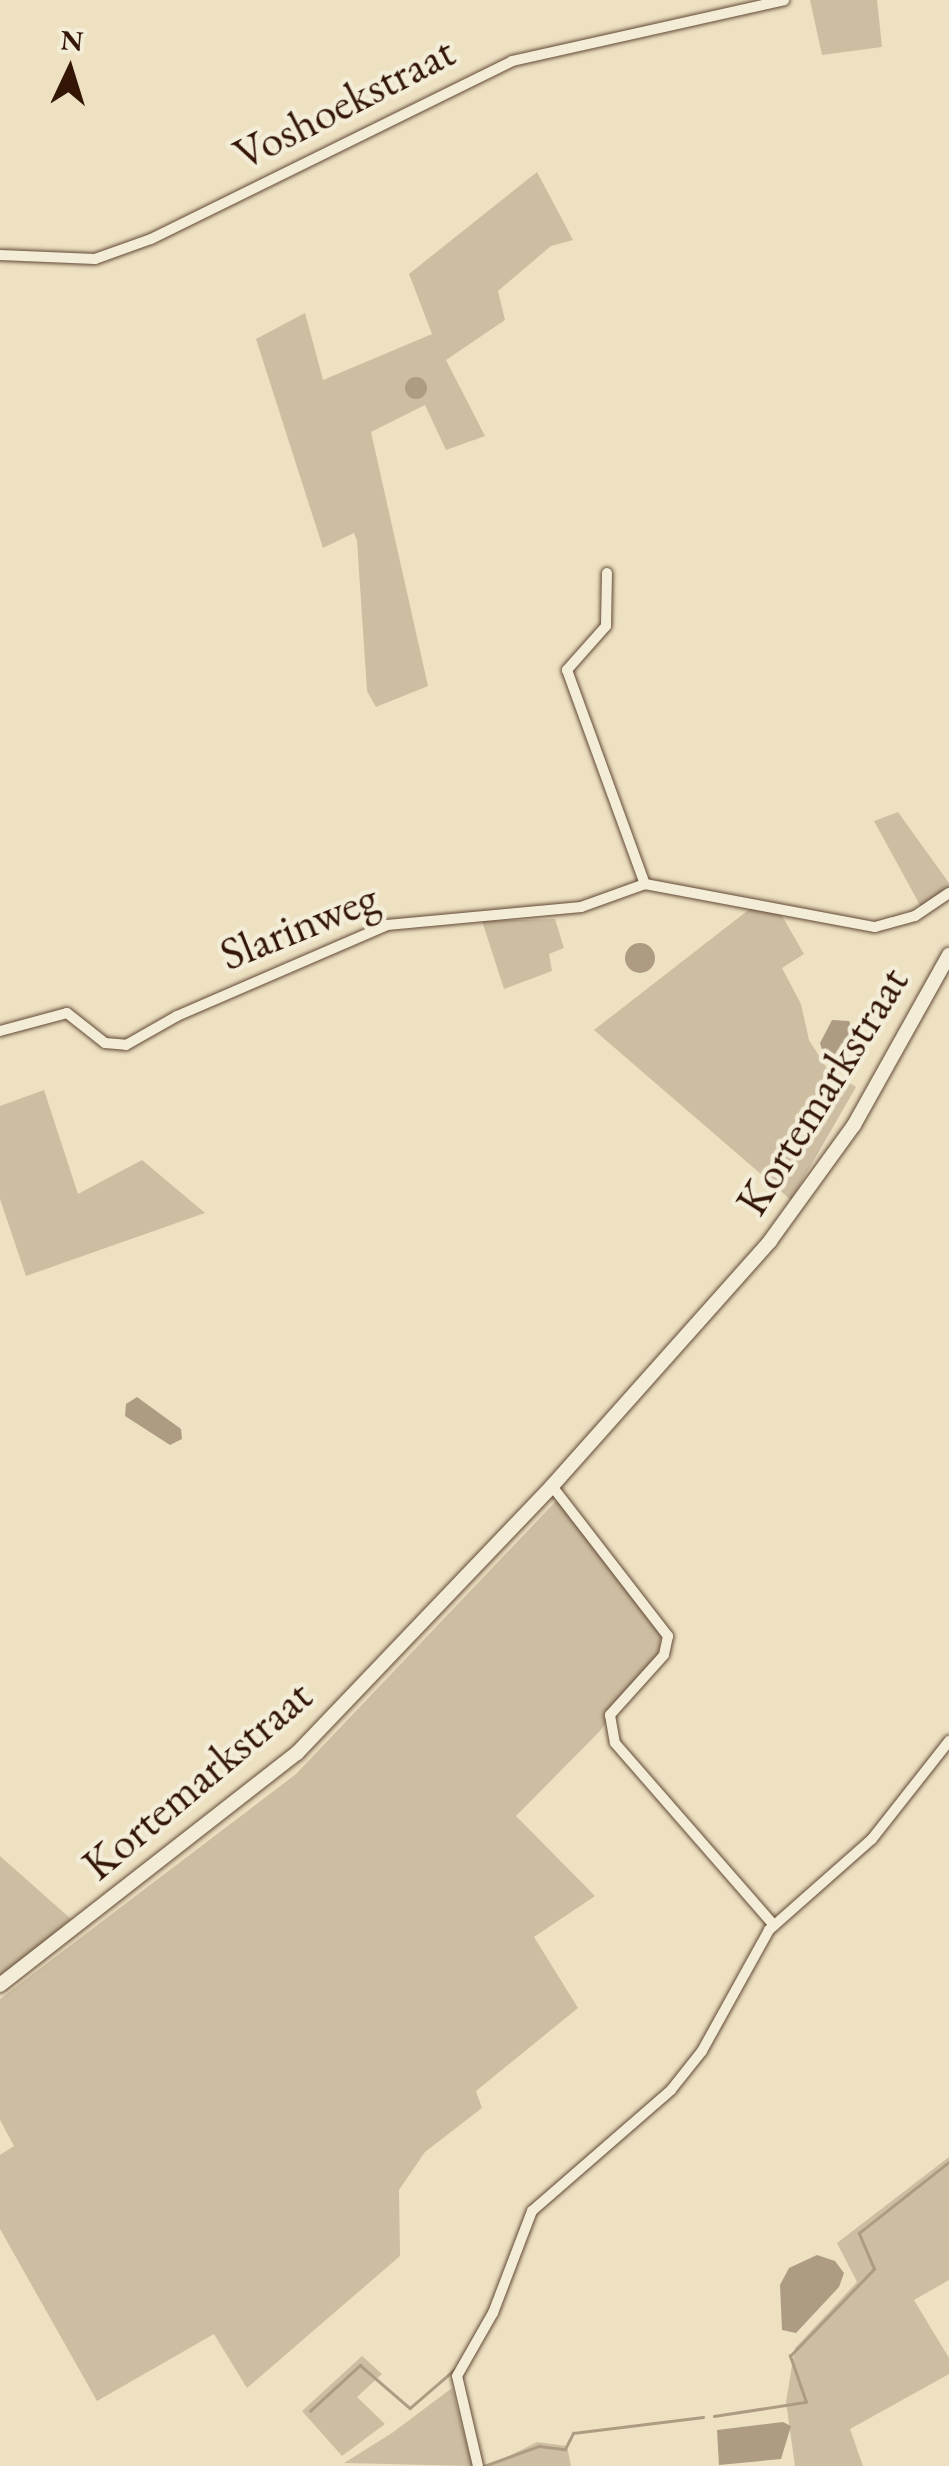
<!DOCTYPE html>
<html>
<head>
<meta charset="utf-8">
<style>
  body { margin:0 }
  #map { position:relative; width:949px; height:2466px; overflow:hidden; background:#ede1c2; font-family:"EB Garamond",serif }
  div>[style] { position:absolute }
  .green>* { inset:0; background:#cdbea2 }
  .water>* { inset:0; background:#ae9c82 }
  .round { border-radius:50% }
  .stream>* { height:2.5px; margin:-1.25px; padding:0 1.25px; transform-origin:1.25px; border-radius:1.25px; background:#ae9c82 }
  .roads { filter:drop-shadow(0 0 2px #624935) drop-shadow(0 0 2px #624935) }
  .street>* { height:10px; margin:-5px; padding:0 5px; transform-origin:5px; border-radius:5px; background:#f3ecd7 }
  .secondary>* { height:14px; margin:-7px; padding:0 7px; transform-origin:7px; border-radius:7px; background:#f3ecd7 }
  span { translate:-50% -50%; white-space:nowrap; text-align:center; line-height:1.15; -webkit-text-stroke:9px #f3ecd7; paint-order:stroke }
  .street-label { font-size:45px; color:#331606 }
  .north { position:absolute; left:20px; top:20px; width:100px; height:100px; -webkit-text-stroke:8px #f3ecd7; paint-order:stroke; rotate:4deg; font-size:28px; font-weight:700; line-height:40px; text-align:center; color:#331606 }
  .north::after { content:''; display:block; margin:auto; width:35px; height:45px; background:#331606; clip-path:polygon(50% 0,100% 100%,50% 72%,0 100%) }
</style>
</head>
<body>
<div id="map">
  <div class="green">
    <div style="clip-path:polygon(810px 0,877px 0,882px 47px,822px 55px)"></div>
    <div style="clip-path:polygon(537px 172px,573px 240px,551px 246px,498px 291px,505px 320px,446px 360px,485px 436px,446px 450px,425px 405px,371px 432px,428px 686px,376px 707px,367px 691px,357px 541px,354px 533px,323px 548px,256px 339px,305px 313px,323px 380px,432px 334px,409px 274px)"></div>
    <div style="clip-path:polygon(898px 812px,949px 883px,949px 890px,921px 907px,874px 821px)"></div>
    <div style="clip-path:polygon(751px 908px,781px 914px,804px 954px,782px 968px,801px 1004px,809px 1040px,828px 1070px,856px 1087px,791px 1200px,594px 1030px)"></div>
    <div style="clip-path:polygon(555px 919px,564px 948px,549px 954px,552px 971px,504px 989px,482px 921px)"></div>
    <div style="clip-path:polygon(44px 1090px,78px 1194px,142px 1160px,205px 1213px,26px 1276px,0 1199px,0 1106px)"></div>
    <div style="clip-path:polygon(557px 1500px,661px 1635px,658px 1654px,600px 1731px,516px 1816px,595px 1896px,534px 1937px,578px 2008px,476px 2091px,482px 2108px,425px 2152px,399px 2190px,400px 2256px,247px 2388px,214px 2334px,97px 2401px,0 2229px,0 2155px,14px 2146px,0 2120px,0 1999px,296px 1774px)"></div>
    <div style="clip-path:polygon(0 1856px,71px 1919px,0 1979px)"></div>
    <div style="clip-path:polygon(949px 2157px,949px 2280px,914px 2300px,949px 2358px,949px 2374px,850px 2429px,863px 2466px,795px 2466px,786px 2402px,795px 2348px,857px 2282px,837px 2243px)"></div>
    <div style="clip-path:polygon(362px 2356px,382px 2374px,357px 2397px,385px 2424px,342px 2456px,302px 2411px)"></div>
    <div style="clip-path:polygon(452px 2388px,472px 2466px,344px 2463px,392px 2433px)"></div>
    <div style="clip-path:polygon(537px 2442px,567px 2446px,571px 2466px,489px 2466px)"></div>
  </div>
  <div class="water">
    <div class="round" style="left:405px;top:377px;width:22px;height:22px"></div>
    <div class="round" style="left:625px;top:943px;width:30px;height:30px"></div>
    <div style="clip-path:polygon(832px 1020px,849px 1021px,856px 1037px,837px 1068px,825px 1060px,820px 1043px)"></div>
    <div style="clip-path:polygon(137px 1397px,181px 1429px,182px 1439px,170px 1445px,125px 1416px,126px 1404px)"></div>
    <div style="clip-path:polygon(817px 2255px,835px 2261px,844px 2273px,839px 2287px,796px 2333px,782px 2330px,780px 2285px,789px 2268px)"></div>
    <div style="clip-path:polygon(783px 2422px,791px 2426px,781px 2459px,719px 2465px,717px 2430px)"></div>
  </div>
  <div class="stream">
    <div style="left:310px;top:2411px;width:68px;rotate:-42.6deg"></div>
    <div style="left:360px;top:2365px;width:66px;rotate:40.7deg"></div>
    <div style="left:410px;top:2408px;width:60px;rotate:-40.9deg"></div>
    <div style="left:714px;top:2416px;width:93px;rotate:-8.7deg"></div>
    <div style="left:806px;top:2402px;width:49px;rotate:-109.2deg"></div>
    <div style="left:790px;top:2356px;width:121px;rotate:-46deg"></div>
    <div style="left:874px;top:2269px;width:39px;rotate:-113deg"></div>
    <div style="left:859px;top:2233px;width:115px;rotate:-38.3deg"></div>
    <div style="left:484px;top:2466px;width:59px;rotate:-20deg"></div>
    <div style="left:539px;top:2446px;width:26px;rotate:7deg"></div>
    <div style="left:565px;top:2449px;width:18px;rotate:-63deg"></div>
    <div style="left:573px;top:2433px;width:131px;rotate:-7deg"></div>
  </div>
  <div class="roads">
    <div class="street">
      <div style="left:0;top:255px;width:95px;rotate:2.4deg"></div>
      <div style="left:95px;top:259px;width:59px;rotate:-19.7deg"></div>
      <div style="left:151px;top:239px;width:402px;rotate:-26.2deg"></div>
      <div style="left:512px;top:61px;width:279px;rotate:-12.6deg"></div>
      <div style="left:607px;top:573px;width:53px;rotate:91.1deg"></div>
      <div style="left:606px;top:626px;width:59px;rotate:131.6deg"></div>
      <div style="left:567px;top:670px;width:228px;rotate:70deg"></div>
      <div style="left:0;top:1031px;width:69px;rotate:-15deg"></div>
      <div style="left:67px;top:1013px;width:48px;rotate:38.3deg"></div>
      <div style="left:105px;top:1043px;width:21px;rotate:5deg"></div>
      <div style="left:126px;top:1045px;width:59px;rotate:-29.6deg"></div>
      <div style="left:177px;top:1016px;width:229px;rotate:-23.4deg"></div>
      <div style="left:387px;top:925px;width:195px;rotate:-5.3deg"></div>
      <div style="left:581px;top:907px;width:68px;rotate:-19.8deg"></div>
      <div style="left:645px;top:884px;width:234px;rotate:10.6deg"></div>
      <div style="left:875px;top:927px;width:41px;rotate:-15.4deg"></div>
      <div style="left:915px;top:916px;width:41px;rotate:-34.1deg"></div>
      <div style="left:552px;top:1486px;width:190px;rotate:52.3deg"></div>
      <div style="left:668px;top:1636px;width:19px;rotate:102deg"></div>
      <div style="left:664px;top:1655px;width:81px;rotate:132deg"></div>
      <div style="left:610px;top:1715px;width:28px;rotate:80deg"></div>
      <div style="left:615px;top:1743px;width:242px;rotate:48.9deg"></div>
      <div style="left:478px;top:2466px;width:92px;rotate:-103.1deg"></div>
      <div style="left:457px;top:2376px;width:73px;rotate:-60.3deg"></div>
      <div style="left:493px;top:2313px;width:109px;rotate:-69.1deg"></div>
      <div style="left:532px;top:2211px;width:184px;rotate:-41deg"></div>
      <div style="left:671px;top:2090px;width:50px;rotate:-51.5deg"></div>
      <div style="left:702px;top:2051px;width:138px;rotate:-61deg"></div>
      <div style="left:769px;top:1930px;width:137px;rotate:-41.5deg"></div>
      <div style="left:872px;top:1839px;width:125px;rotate:-51.8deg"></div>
    </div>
    <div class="secondary">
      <div style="left:0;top:1985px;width:377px;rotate:-38deg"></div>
      <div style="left:297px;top:1753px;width:369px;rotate:-46.3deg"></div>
      <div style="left:552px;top:1486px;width:328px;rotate:-48.3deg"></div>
      <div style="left:770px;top:1241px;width:143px;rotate:-54.1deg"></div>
      <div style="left:854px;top:1125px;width:195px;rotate:-60.8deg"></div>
    </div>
  </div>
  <div class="street-label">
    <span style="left:344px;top:103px;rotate:-27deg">Voshoekstraat</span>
    <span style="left:299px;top:926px;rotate:-22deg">Slarinweg</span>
    <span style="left:822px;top:1091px;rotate:-58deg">Kortemarkstraat</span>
    <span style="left:197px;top:1780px;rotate:-40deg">Kortemarkstraat</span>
  </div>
  <div class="north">N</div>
</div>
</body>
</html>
